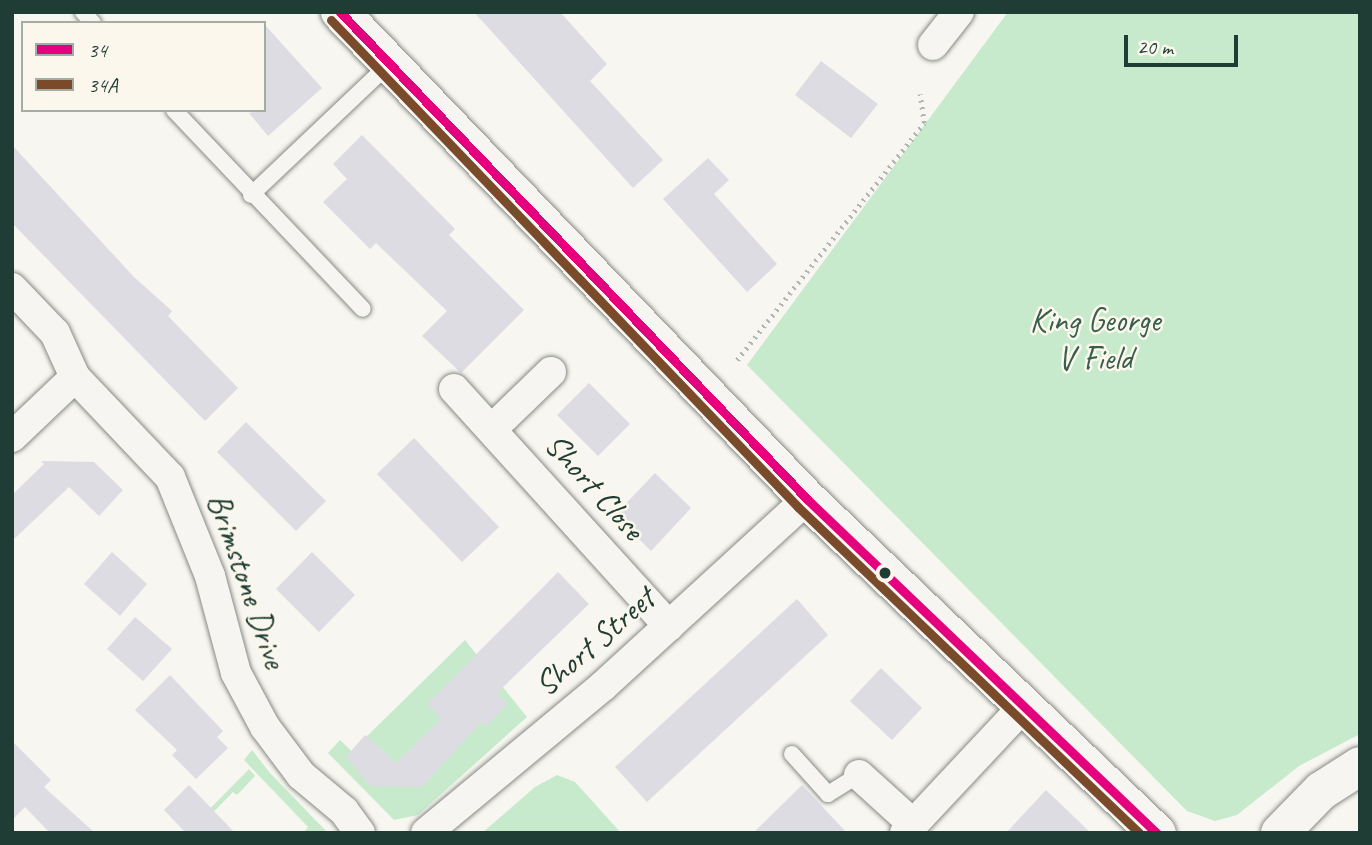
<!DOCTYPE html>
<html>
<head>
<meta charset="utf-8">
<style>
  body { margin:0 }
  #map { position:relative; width:1372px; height:845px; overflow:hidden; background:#f8f6f0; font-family:Caveat,sans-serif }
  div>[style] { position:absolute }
  .green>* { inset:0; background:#c6eacb }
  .building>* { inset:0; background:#dcdce2 }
  .path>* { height:4.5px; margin-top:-2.25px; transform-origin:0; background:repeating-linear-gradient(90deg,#b2b5b1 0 2px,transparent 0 7px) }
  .roads { filter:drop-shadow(0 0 2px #868b86) drop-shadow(0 0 2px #868b86) }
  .lane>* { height:16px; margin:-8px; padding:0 8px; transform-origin:8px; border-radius:8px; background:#f6f5f1 }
  .street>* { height:30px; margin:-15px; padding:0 15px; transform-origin:15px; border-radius:15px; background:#f6f5f1 }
  .secondary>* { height:38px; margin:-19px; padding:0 19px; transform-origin:19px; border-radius:19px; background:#f6f5f1 }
  .primary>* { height:38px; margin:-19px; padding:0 19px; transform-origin:19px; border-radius:19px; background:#f6f5f1 }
  .bus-1>* { height:9px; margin:-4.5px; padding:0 4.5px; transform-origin:4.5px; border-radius:4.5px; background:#e5007d }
  .bus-2>* { height:9px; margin:-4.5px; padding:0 4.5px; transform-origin:4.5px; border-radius:4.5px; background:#7a4b2a }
  .dots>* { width:19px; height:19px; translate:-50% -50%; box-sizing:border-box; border:4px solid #fbf7ec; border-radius:50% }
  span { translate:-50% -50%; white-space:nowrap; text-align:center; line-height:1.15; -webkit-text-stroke:5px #fbf7ec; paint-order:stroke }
  .park-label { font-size:33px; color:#385e4c }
  .street-label { font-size:33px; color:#1f3d34 }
  .frame { position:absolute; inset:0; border:14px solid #1f3d34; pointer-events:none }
  .legend { position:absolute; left:21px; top:21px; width:245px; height:91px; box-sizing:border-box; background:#fbf7ec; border:2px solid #a3ada2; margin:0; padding:9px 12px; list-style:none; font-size:21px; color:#1f3d34 }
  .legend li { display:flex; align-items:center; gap:14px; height:35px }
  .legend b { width:35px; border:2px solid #a3ada2 }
  .scale { position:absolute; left:1124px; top:35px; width:114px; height:32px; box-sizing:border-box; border:4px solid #1f3d34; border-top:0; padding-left:9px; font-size:21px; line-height:24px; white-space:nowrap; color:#1f3d34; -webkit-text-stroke:5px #fbf7ec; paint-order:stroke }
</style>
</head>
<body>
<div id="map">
  <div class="green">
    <div style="clip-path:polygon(1008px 12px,1360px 12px,1360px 734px,1299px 766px,1237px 815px,1215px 821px,1187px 811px,747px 365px)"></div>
    <div style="clip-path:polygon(465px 640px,527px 717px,418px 815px,394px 820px,328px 753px,340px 740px,362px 761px,354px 749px)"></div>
    <div style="clip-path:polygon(252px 750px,270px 773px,328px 833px,303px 833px,308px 827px,244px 760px)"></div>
    <div style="clip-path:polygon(249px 769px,255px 776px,237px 795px,233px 792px,193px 833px,186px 833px)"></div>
    <div style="clip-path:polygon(557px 775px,575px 782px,621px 833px,482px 833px,535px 787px)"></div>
  </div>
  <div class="building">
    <div style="clip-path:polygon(474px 12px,560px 12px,607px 64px,590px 81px,663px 160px,633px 188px)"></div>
    <div style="clip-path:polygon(264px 24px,322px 88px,268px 136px,249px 113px,264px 110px)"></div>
    <div style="clip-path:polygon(821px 61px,878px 104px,851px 138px,795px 95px)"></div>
    <div style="clip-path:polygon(362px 135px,455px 229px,449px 235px,524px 310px,461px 373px,422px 336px,447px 311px,376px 243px,370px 249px,323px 202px,347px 179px,333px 164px)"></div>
    <div style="clip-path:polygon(12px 145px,134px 277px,172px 311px,168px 316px,238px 388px,205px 421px,12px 223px)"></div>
    <div style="clip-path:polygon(708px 158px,729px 180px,714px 194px,777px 264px,747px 292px,663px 199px)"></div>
    <div style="clip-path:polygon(589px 383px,630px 424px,598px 456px,557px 415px)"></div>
    <div style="clip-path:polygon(246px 422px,326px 501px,296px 531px,217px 452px)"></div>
    <div style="clip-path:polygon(414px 438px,499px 527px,462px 562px,377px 474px)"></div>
    <div style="clip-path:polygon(41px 461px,94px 462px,123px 490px,99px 516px,69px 487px,12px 541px,12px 495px,44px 464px)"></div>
    <div style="clip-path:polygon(655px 473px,691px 508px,651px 551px,615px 515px)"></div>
    <div style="clip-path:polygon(112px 552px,147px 584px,120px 616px,84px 584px)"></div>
    <div style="clip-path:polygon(312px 552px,355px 595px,319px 632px,276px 589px)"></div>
    <div style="clip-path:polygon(558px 572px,589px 604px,497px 693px,508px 704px,485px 727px,481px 722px,422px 787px,370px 786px,346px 757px,365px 735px,396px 763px,441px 719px,427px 704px)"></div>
    <div style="clip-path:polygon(797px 599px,828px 635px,647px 802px,615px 767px)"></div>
    <div style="clip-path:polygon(135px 617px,172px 649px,143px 681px,107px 649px)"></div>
    <div style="clip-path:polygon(881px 668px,922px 708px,892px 740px,850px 701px)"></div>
    <div style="clip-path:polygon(170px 675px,223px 731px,217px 737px,228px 748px,196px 779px,172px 755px,177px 750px,135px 710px)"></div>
    <div style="clip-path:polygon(12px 741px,51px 780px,44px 787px,95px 833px,50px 833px,25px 807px,12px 820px)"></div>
    <div style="clip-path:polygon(189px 785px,235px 833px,186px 833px,164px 810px)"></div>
    <div style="clip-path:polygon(802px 785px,847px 833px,753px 833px)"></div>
    <div style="clip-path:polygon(1046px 790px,1091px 833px,1006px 833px)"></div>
  </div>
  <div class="path">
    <div style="left:737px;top:360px;width:302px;rotate:-51.7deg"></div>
    <div style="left:924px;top:123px;width:29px;rotate:-98deg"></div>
  </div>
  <div class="roads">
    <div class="lane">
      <div style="left:83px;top:12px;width:15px;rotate:48deg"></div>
      <div style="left:174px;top:110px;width:274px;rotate:46.5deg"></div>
      <div style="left:251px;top:195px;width:190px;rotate:-43.5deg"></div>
      <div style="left:792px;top:754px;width:54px;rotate:48deg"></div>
      <div style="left:828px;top:794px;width:36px;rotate:-32deg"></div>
    </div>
    <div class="street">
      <div style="left:933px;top:45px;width:42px;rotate:-51.8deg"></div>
      <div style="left:12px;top:288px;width:62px;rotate:46.3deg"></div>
      <div style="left:55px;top:333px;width:48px;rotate:65.6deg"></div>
      <div style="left:75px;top:377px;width:138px;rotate:46.5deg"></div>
      <div style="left:170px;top:477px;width:107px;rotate:68deg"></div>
      <div style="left:210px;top:576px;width:100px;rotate:75deg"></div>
      <div style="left:236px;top:673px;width:61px;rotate:61.8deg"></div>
      <div style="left:265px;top:727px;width:60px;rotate:53.1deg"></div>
      <div style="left:301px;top:775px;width:56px;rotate:39.9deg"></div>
      <div style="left:344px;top:811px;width:27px;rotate:54deg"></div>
      <div style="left:454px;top:389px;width:320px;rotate:47.8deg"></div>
      <div style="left:492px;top:429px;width:82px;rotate:-44deg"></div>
      <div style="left:12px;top:437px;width:87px;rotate:-43.6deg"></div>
      <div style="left:859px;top:775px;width:73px;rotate:42.2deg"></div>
      <div style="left:426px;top:833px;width:230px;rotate:-39.7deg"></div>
      <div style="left:603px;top:686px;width:277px;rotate:-42.5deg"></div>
      <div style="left:905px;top:833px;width:171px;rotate:-46.9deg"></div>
    </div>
    <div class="secondary">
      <div style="left:1280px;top:833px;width:59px;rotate:-45.7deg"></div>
      <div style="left:1321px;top:791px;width:46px;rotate:-32.7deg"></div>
    </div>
    <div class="primary">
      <div style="left:340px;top:12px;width:675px;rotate:46.2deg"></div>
      <div style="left:807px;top:499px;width:484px;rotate:43.7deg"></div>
    </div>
  </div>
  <div class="bus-1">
    <div style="left:340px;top:12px;width:675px;rotate:46.2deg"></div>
    <div style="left:807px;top:499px;width:484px;rotate:43.7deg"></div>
  </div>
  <div class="bus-2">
    <div style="left:331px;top:20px;width:675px;rotate:46.2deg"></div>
    <div style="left:798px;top:507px;width:472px;rotate:43.7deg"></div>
  </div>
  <div class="dots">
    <div style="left:885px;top:573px;background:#1f3d34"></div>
  </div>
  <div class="park-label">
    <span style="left:1095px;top:340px">King George<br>V Field</span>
  </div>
  <div class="street-label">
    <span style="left:594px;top:487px;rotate:48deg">Short Close</span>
    <span style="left:246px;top:581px;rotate:71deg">Brimstone Drive</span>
    <span style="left:595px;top:642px;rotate:-41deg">Short Street</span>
  </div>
  <div class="frame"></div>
  <ul class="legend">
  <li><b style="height:9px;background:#e5007d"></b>34</li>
  <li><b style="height:9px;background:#7a4b2a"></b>34A</li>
  </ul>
  <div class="scale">20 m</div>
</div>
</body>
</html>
